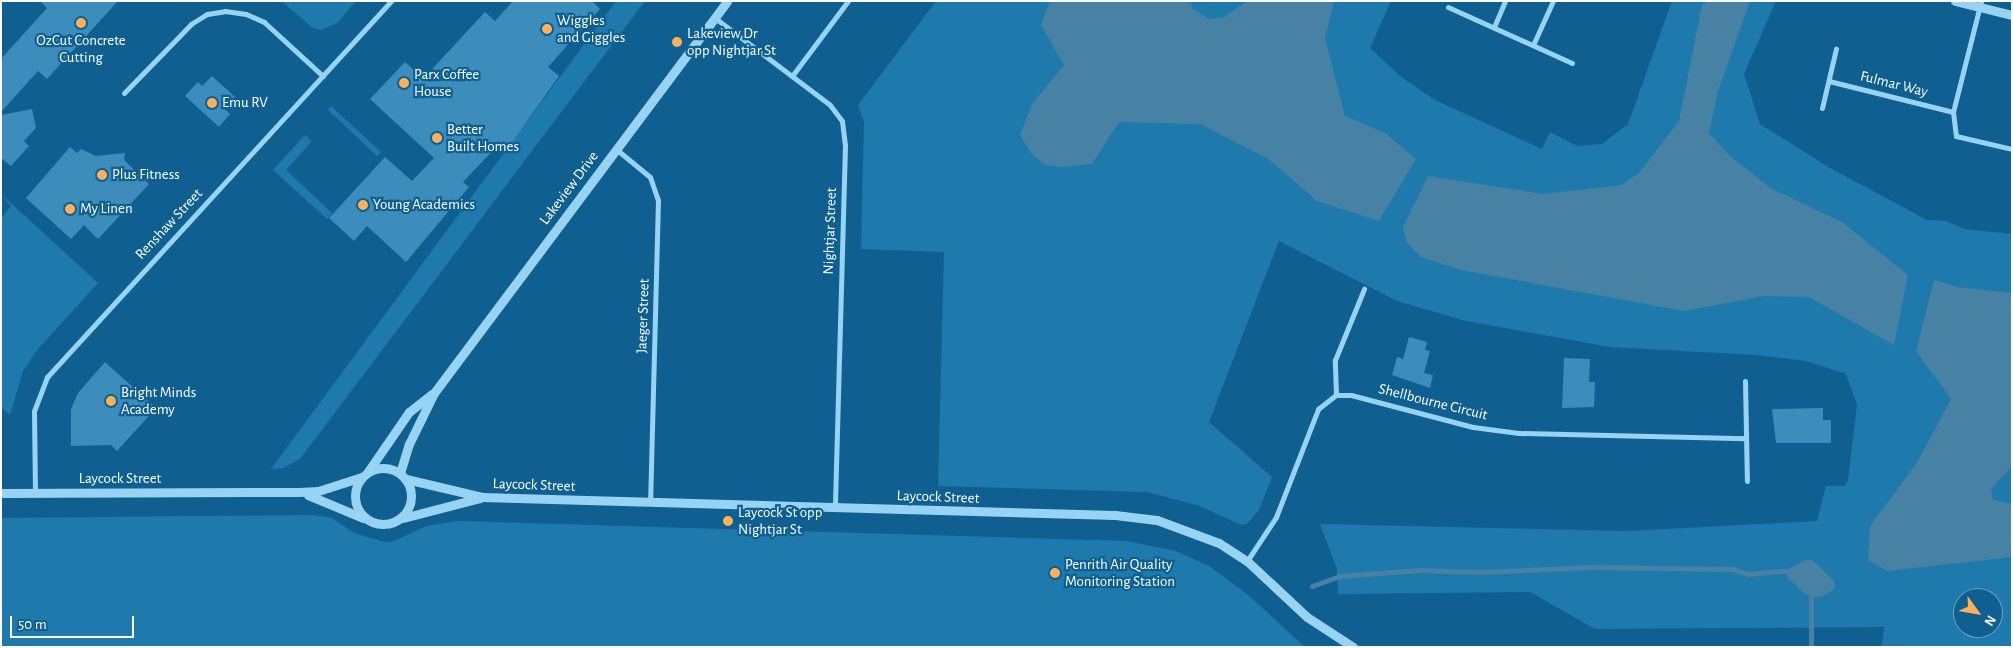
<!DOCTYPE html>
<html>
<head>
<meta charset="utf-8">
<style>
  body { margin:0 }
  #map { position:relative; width:2013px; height:648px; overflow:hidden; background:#0f6090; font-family:"Alegreya Sans",sans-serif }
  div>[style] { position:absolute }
  .green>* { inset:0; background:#1e7aad }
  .water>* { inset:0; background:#4782a4 }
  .stream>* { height:5px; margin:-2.5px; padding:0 2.5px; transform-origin:2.5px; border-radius:2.5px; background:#4782a4 }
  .building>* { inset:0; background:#3c8dbb }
  .minor>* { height:5px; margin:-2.5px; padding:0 2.5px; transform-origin:2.5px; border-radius:2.5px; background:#99d3f3 }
  .tertiary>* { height:9px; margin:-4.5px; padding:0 4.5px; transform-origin:4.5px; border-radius:4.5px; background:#99d3f3 }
  .tertiary>.ring { margin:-4.5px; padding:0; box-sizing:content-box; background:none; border:9px solid #99d3f3; border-radius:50% }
  .dots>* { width:14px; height:14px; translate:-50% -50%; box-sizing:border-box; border:2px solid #0f6090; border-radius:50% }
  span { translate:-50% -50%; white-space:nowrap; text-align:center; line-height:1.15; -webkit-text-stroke:4.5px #0f6090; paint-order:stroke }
  .poi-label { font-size:15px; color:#fff }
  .left { translate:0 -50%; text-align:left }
  .street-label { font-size:15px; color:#fff }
  .frame { position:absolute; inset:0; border:2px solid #fff; pointer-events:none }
  .north { position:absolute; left:1953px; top:588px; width:50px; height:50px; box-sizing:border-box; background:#0f6090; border:1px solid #6fa0bc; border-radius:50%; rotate:122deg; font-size:14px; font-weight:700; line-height:20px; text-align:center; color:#fff }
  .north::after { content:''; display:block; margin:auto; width:18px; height:22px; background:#ffb05b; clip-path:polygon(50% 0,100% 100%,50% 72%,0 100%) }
  .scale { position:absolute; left:10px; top:616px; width:124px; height:22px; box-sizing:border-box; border:2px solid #fff; border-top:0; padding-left:6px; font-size:15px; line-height:18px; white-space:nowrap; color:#fff; -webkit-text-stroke:4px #0f6090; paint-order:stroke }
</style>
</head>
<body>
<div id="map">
  <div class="green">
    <div style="clip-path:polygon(281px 1px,356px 1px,337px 23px,321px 30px,313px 28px)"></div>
    <div style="clip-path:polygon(616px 1px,645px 1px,300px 459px,283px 468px,271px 469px)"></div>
    <div style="clip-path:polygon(evenodd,936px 1px,1391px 1px,1370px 48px,1401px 77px,1435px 100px,1542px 149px,1550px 132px,1577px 146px,1602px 144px,1628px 124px,1672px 1px,1776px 1px,1744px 74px,1760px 124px,1830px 168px,1927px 220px,1946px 221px,1964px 229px,2012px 234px,2012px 647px,1882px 647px,1884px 627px,1595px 629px,1530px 592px,1338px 594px,1337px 569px,1320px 524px,1628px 531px,1817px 521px,1826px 486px,1845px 486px,1848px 480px,1857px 405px,1846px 374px,1806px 361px,1757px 355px,1610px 347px,1466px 321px,1397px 301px,1279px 241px,1209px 422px,1272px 477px,1259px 510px,1247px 524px,1241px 525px,1200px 506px,1147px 492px,938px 486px,944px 252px,861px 249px,864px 122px,858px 105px,936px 1px,1963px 598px,1993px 598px,1993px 628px,1963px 628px,1963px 598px)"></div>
    <div style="clip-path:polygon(331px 106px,381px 152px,377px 156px,328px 110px)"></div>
    <div style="clip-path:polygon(305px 135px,312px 141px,286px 170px,332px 213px,327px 219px,273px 170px)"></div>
    <div style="clip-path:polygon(1px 194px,98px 283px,38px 349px,23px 371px,10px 415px,1px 407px,1px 218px,11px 206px)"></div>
    <div style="clip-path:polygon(314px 515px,332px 518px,354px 533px,384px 542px,394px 541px,426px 526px,457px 521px,1126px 541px,1176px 551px,1209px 566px,1247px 594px,1305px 647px,1px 647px,1px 518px)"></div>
  </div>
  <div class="water">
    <div style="clip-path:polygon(1050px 1px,1191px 1px,1192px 8px,1209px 19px,1224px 17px,1247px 1px,1334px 1px,1325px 38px,1345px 116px,1385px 133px,1416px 159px,1379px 221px,1317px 201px,1267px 158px,1200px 124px,1119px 122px,1092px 164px,1062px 167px,1045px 165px,1031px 153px,1020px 135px,1032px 104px,1064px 65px,1041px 25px)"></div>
    <div style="clip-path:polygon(1707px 1px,1750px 1px,1718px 91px,1709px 133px,1730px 156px,1772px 189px,1842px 222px,1908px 275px,1894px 345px,1809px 297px,1764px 296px,1684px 311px,1461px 270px,1421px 257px,1407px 243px,1403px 227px,1428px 176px,1543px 194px,1622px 185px,1640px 172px,1679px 121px,1702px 5px)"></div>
    <div style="clip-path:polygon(1934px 280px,1958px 287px,2012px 293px,2012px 466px,1991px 489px,1993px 500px,2012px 504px,2012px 557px,1887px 571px,1868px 560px,1870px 526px,1916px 464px,1951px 399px,1916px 351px)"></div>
    <div style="clip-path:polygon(1805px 560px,1812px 560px,1834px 581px,1835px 587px,1831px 592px,1819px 598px,1805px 594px,1788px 578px,1785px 571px)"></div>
  </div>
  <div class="stream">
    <div style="left:1312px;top:586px;width:29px;rotate:-20deg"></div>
    <div style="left:1339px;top:576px;width:81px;rotate:-4.2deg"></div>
    <div style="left:1420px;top:570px;width:59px;rotate:1.9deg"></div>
    <div style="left:1479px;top:572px;width:113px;rotate:-2.5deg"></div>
    <div style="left:1592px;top:567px;width:140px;rotate:0.8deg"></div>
    <div style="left:1732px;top:569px;width:16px;rotate:18deg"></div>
    <div style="left:1747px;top:574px;width:38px;rotate:-5deg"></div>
    <div style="left:1811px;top:647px;width:51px;rotate:-90deg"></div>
  </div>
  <div class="building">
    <div style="clip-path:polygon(40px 1px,118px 1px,47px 79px,38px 71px,1px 112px,1px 59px,47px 8px)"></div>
    <div style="clip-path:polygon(513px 1px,592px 1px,600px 9px,548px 67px,559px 76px,508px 148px,501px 142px,463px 182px,469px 187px,406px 262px,367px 226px,354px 241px,329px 218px,385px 157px,412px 181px,434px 158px,370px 99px,405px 62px,423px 79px,485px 12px,495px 21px)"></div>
    <div style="clip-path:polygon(212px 76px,235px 97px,225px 109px,230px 114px,219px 127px,185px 96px,198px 82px,202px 86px)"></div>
    <div style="clip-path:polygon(32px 109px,36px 128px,24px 141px,29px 146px,11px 166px,1px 158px,1px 115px)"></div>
    <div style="clip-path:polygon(70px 147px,77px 153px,81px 149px,96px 156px,125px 153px,124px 160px,149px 184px,98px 239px,84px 225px,71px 239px,26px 198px)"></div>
    <div style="clip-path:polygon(1409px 337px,1427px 342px,1425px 350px,1430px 351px,1424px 373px,1433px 375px,1430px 388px,1392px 375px,1397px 357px,1403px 359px)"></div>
    <div style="clip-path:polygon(1564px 358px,1590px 359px,1589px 382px,1595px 382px,1594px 407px,1562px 408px)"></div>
    <div style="clip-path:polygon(105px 362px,156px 408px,117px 451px,111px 445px,71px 446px,71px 409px,78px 393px)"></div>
    <div style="clip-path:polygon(1823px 408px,1823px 420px,1831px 420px,1831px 443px,1776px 443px,1772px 409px)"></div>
  </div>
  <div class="minor">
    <div style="left:1448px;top:7px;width:136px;rotate:24.3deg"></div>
    <div style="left:715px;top:18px;width:144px;rotate:37.1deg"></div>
    <div style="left:830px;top:105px;width:20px;rotate:53deg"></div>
    <div style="left:842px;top:121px;width:24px;rotate:83deg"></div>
    <div style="left:845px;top:145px;width:363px;rotate:91.6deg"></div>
    <div style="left:1494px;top:27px;width:28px;rotate:-67deg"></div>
    <div style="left:1533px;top:45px;width:48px;rotate:-65.6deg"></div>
    <div style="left:792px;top:76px;width:94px;rotate:-53.3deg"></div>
    <div style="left:1829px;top:81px;width:128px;rotate:14deg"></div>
    <div style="left:1953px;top:112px;width:114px;rotate:-75.8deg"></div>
    <div style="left:124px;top:93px;width:96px;rotate:-45.8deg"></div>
    <div style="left:191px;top:24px;width:19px;rotate:-32deg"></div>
    <div style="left:207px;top:14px;width:18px;rotate:-9deg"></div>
    <div style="left:225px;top:11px;width:21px;rotate:8deg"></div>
    <div style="left:246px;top:14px;width:20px;rotate:24deg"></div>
    <div style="left:264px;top:22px;width:80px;rotate:42.5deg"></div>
    <div style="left:1822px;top:108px;width:61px;rotate:-76.7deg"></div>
    <div style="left:1953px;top:112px;width:24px;rotate:83deg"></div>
    <div style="left:1956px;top:136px;width:57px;rotate:13.1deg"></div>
    <div style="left:616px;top:149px;width:44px;rotate:39.5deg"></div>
    <div style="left:650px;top:177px;width:24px;rotate:71deg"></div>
    <div style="left:658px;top:200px;width:302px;rotate:91.5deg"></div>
    <div style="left:1745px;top:381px;width:100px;rotate:88.9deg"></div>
    <div style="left:1336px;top:395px;width:35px;rotate:-92deg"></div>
    <div style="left:1335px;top:360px;width:77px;rotate:-67.8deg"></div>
    <div style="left:35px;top:493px;width:82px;rotate:-90.7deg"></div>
    <div style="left:34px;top:411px;width:36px;rotate:-69deg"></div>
    <div style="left:47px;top:377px;width:510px;rotate:-47.54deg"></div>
    <div style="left:1247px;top:561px;width:53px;rotate:-56.6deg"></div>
    <div style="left:1276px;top:517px;width:116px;rotate:-68.7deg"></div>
    <div style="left:1318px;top:409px;width:23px;rotate:-38deg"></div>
    <div style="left:1336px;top:395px;width:15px"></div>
    <div style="left:1351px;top:395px;width:126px;rotate:14.7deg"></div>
    <div style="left:1473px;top:427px;width:46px;rotate:7.4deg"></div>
    <div style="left:1519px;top:433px;width:226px;rotate:1.3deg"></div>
  </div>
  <div class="tertiary">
    <div style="left:1955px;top:1px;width:59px;rotate:13.8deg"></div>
    <div class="ring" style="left:355px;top:468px;width:47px;height:47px"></div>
    <div style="left:367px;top:473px;width:74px;rotate:-55.5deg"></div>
    <div style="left:409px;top:412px;width:29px;rotate:-38deg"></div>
    <div style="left:400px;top:473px;width:30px;rotate:-73deg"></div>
    <div style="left:409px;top:444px;width:57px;rotate:-63.9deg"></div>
    <div style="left:434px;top:393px;width:489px;rotate:-53.2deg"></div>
    <div style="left:406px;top:479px;width:78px;rotate:13.3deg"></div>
    <div style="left:482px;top:497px;width:633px;rotate:1.63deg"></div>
    <div style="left:1115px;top:515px;width:42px;rotate:6.8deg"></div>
    <div style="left:1157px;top:520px;width:66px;rotate:20.4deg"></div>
    <div style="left:1219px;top:543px;width:33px;rotate:33deg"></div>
    <div style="left:1247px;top:561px;width:82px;rotate:43deg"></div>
    <div style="left:1307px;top:617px;width:55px;rotate:33.1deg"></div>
    <div style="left:1px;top:493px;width:298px;rotate:-0.2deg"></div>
    <div style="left:299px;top:492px;width:19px;rotate:-3deg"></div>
    <div style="left:318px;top:491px;width:46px;rotate:-17.7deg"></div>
    <div style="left:308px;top:495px;width:60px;rotate:22.7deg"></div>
    <div style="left:403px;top:518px;width:80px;rotate:-14.6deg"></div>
  </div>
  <div class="dots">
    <div style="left:81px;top:23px;background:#ffb05b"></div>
    <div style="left:547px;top:29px;background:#ffb05b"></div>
    <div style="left:677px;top:42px;background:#ffb05b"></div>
    <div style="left:404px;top:83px;background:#ffb05b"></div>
    <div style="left:212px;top:103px;background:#ffb05b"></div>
    <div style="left:437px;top:138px;background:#ffb05b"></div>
    <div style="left:102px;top:175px;background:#ffb05b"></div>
    <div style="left:363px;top:205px;background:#ffb05b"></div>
    <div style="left:70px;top:209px;background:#ffb05b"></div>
    <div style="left:111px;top:401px;background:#ffb05b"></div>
    <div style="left:728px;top:521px;background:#ffb05b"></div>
    <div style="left:1055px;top:573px;background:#ffb05b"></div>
  </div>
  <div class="poi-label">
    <span class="left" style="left:557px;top:29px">Wiggles<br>and Giggles</span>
    <span class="left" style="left:687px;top:42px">Lakeview Dr<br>opp Nightjar St</span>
    <span style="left:81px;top:49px">OzCut Concrete<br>Cutting</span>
    <span class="left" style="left:414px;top:83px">Parx Coffee<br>House</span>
    <span class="left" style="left:222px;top:103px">Emu RV</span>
    <span class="left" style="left:447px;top:138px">Better<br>Built Homes</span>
    <span class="left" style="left:112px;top:175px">Plus Fitness</span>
    <span class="left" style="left:373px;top:205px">Young Academics</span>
    <span class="left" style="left:80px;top:209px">My Linen</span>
    <span class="left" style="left:121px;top:401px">Bright Minds<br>Academy</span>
    <span class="left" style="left:738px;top:521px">Laycock St opp<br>Nightjar St</span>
    <span class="left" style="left:1065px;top:573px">Penrith Air Quality<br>Monitoring Station</span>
  </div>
  <div class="street-label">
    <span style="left:1894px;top:84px;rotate:14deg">Fulmar Way</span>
    <span style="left:569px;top:188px;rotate:-53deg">Lakeview Drive</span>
    <span style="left:169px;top:224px;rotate:-47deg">Renshaw Street</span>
    <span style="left:830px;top:231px;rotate:-88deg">Nightjar Street</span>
    <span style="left:643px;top:316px;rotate:-88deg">Jaeger Street</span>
    <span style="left:1433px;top:402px;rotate:14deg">Shellbourne Circuit</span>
    <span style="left:120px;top:479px">Laycock Street</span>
    <span style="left:534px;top:485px;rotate:2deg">Laycock Street</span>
    <span style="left:938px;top:497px;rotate:2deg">Laycock Street</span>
  </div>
  <div class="frame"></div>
  <div class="north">N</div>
  <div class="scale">50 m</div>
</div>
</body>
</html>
